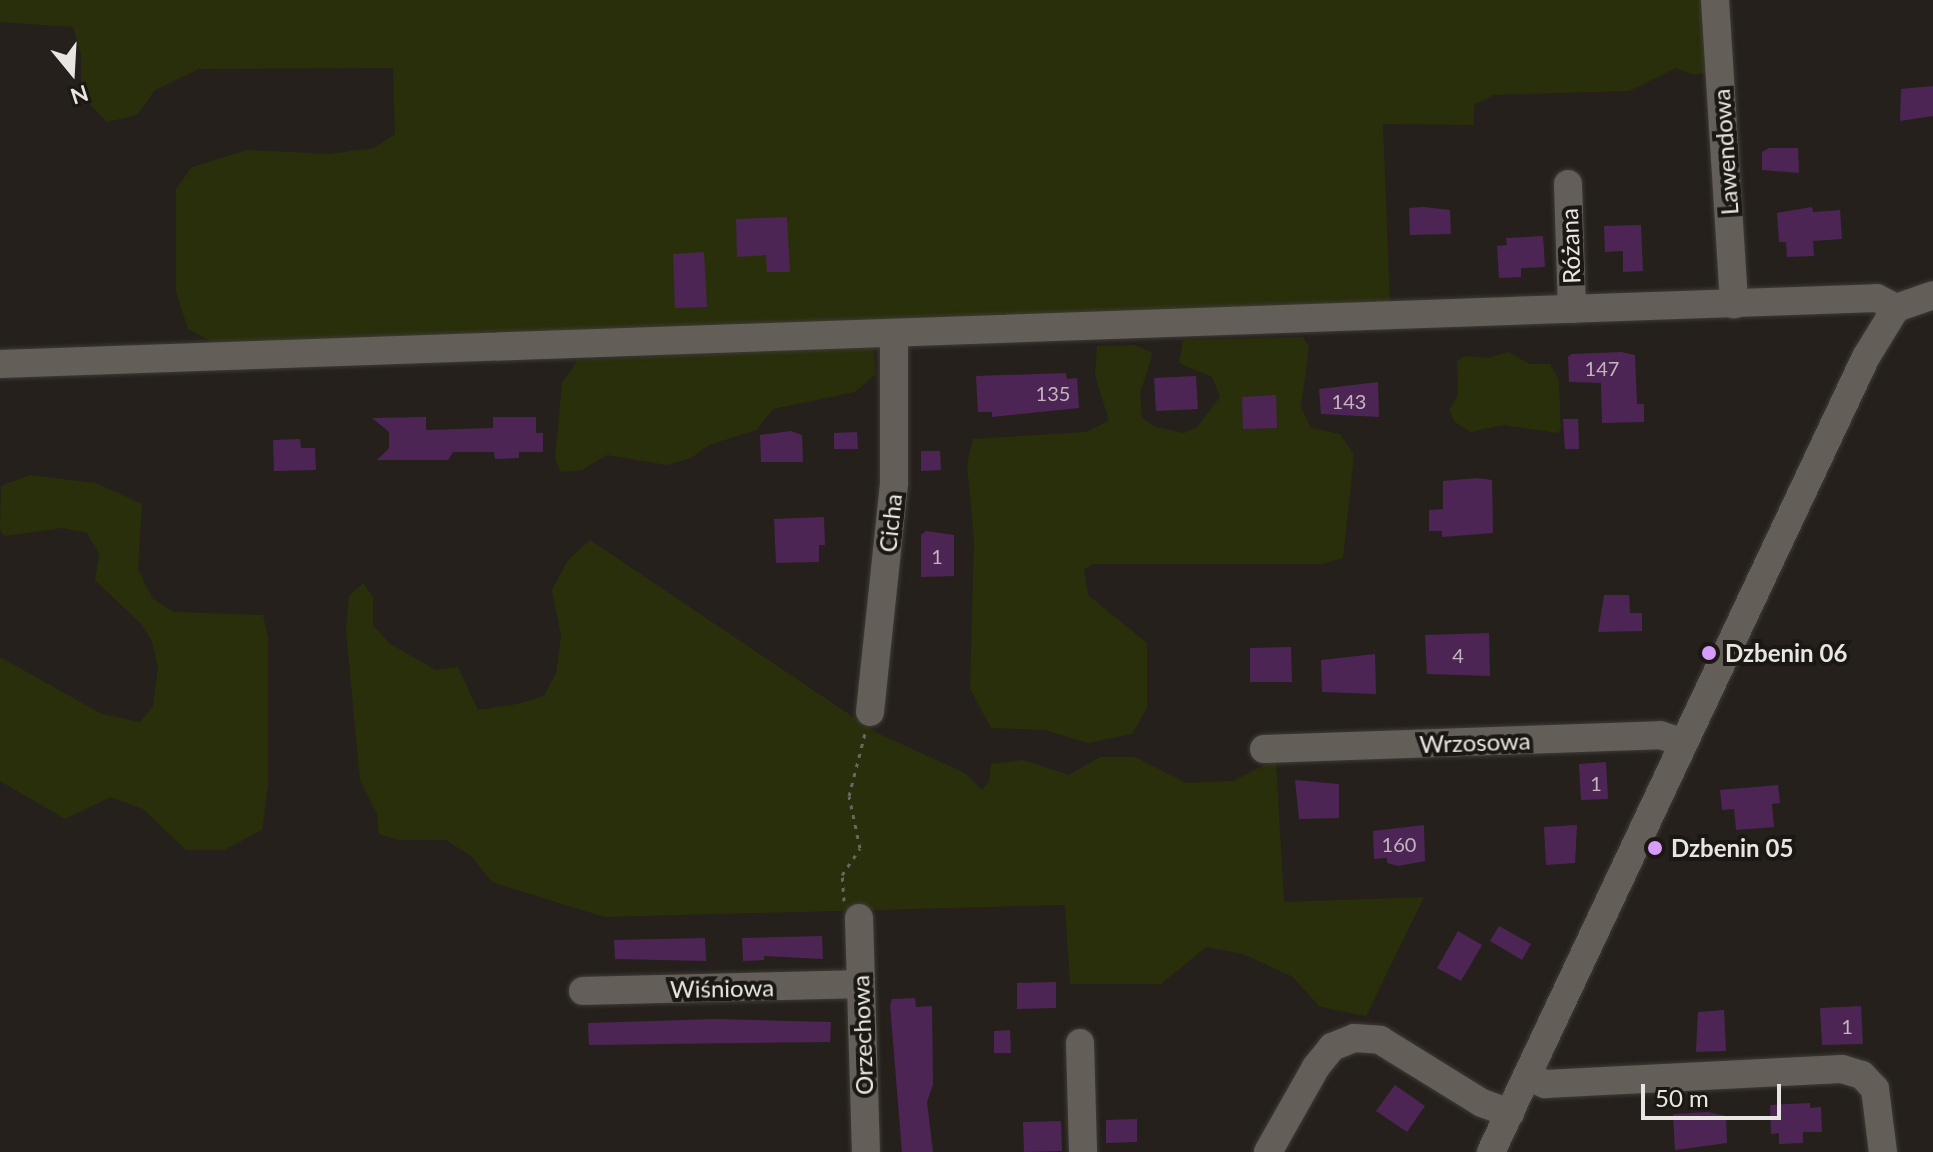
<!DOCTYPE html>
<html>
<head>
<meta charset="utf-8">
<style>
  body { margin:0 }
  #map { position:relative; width:1933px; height:1152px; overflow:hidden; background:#25201b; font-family:Lato,sans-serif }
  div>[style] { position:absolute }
  .green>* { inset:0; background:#292f0a }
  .building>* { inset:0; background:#4d2554 }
  .path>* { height:3px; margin-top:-1.5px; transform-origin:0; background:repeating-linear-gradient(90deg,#6a6661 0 4px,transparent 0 10px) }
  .roads { filter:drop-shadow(0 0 2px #3e3a36) drop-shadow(0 0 2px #3e3a36) }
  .minor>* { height:28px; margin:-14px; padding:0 14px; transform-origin:14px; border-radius:14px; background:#645e59 }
  .dots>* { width:22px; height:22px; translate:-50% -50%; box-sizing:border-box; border:4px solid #1b1712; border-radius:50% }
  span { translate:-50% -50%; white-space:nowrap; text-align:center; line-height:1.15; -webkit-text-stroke:8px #1b1712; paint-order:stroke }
  .number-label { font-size:20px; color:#c2b5be }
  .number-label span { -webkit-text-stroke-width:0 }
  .street-label { font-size:24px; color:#e9e5e2 }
  .poi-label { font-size:24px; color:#e9e5e2; font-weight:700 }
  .left { translate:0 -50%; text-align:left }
  .north { position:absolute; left:32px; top:32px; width:80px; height:80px; -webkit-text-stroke:6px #1b1712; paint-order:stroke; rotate:162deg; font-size:22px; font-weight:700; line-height:32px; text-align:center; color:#e9e5e2 }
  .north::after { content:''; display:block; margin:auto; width:28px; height:36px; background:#e9e5e2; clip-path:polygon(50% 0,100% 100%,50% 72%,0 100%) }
  .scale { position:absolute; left:1641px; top:1084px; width:140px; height:36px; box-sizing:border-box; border:4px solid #e9e5e2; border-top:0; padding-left:10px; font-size:24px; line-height:28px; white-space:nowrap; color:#e9e5e2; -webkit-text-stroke:6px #1b1712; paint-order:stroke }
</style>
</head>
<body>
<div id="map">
  <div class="green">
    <div style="clip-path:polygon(0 0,1702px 0,1707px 72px,1695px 75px,1676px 68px,1629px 91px,1494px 95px,1474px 105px,1474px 125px,1383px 124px,1390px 305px,214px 343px,188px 329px,176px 292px,176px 189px,192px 167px,247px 150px,329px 154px,374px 148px,395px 134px,393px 68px,199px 69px,155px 90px,137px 115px,107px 122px,81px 95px,81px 55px,73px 27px,0 22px)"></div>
    <div style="clip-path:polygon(1303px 337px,1309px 347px,1301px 407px,1311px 428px,1340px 434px,1354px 455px,1343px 558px,1322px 564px,1092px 564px,1084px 570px,1088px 595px,1147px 643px,1147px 708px,1132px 734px,1088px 743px,1045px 730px,991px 728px,970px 689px,974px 540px,967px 464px,973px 439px,1086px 432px,1109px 421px,1095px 375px,1097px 346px,1135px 345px,1153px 353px,1140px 393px,1142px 418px,1155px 427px,1184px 433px,1197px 427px,1220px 397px,1212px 377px,1179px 363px,1183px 340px)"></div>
    <div style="clip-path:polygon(873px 346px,876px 374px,855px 392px,773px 409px,756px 430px,709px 445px,691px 458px,667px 465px,607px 455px,582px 470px,561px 472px,555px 459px,562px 383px,578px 360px)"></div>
    <div style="clip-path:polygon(1508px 352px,1530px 364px,1550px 364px,1559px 380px,1561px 430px,1556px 433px,1504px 425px,1470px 432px,1455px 422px,1449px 410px,1458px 394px,1457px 362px,1464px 356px,1489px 358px)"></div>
    <div style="clip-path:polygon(30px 475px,96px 483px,142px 504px,138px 569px,153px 599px,174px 612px,263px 615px,268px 638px,268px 786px,262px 830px,224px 850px,186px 850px,143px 809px,111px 797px,65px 819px,0 781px,0 657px,102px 714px,140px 722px,153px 706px,158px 668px,152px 641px,141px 624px,95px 580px,99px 554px,87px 533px,63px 528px,4px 536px,0 530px,1px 486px)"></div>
    <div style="clip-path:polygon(590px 540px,877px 733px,965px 773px,982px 790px,989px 782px,991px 764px,1023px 760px,1069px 775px,1100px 757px,1135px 757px,1186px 783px,1233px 781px,1276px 759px,1284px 902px,1424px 897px,1366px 1016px,1320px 1007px,1293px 977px,1243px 954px,1206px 947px,1161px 984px,1070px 984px,1065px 905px,604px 917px,492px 882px,471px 856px,446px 840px,399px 840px,379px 834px,377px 814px,360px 780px,346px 631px,349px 596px,363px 583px,373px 597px,373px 625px,390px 644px,436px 670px,458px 667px,478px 710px,517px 704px,544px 696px,556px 673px,561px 636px,552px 590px,568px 560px)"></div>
  </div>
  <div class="building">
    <div style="clip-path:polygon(1933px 86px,1933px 116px,1900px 121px,1901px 89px)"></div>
    <div style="clip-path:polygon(1769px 148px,1798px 148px,1799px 173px,1762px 170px,1762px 152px)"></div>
    <div style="clip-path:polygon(1424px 207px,1450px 210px,1451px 234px,1410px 235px,1409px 208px)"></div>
    <div style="clip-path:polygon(1812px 207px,1813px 212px,1840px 210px,1842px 239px,1813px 241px,1814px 256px,1787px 257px,1786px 242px,1779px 242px,1777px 213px)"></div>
    <div style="clip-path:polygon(787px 217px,790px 272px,767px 272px,766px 255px,737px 257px,736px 219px)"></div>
    <div style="clip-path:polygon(1641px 225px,1643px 271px,1623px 272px,1623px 251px,1605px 252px,1604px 226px)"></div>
    <div style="clip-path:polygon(1543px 236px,1545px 267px,1521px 268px,1521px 277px,1499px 278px,1497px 246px,1507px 245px,1506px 238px)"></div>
    <div style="clip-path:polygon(704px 252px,707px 307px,675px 308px,673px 254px)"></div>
    <div style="clip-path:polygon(1621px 352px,1635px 355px,1637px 404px,1644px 404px,1644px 422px,1602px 423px,1601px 383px,1569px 382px,1568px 357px,1572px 354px)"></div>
    <div style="clip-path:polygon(1066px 373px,1067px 379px,1077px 378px,1079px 408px,992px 417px,992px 412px,978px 412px,976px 376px)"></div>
    <div style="clip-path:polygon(1196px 376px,1198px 409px,1156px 411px,1154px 378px)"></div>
    <div style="clip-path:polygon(1378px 382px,1379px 417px,1321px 414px,1319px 389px)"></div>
    <div style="clip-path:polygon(1276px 395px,1277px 428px,1243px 429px,1242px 397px)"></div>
    <div style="clip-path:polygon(426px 417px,426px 430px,493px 428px,493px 417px,536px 417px,536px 433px,543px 433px,543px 452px,519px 452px,519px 458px,495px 459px,494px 452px,453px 452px,448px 460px,377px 460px,389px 448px,389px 432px,372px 418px)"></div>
    <div style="clip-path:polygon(1563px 419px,1578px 419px,1579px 449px,1565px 449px)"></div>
    <div style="clip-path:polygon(791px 431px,802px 435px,803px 462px,761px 462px,760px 435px)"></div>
    <div style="clip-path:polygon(857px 432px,858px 449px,834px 449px,834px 433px)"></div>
    <div style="clip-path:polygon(300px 439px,301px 448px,315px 448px,316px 470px,274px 471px,273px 440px)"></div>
    <div style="clip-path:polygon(921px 451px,940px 451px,941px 470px,921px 471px)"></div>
    <div style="clip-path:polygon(1477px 478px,1492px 480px,1493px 533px,1442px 537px,1442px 531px,1429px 531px,1429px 510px,1443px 509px,1443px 481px)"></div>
    <div style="clip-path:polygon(824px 517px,825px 545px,819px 545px,819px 562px,776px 563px,774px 519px)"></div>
    <div style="clip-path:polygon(926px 531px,954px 535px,954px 576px,921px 577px,921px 535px)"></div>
    <div style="clip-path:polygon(1604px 595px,1629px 595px,1630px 613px,1642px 613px,1642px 631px,1598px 632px)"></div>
    <div style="clip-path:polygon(1489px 633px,1490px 676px,1427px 674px,1425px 635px)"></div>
    <div style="clip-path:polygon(1291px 647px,1292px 682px,1250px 682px,1250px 648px)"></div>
    <div style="clip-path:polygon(1375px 654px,1376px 694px,1322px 692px,1321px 660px)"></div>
    <div style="clip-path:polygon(1606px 762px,1608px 799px,1581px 800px,1579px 764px)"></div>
    <div style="clip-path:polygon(1295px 780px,1339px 784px,1339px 818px,1299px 819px)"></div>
    <div style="clip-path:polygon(1778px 785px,1780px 803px,1772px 804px,1774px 827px,1736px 830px,1734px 809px,1722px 810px,1720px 790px)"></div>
    <div style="clip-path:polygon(1424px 825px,1425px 861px,1398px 866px,1387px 863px,1387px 858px,1374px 859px,1373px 831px)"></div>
    <div style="clip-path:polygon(1577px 825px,1575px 863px,1546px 865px,1544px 827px)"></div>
    <div style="clip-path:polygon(1499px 926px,1531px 944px,1522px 960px,1490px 941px)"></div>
    <div style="clip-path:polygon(1458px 931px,1482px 945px,1461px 981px,1437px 968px)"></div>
    <div style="clip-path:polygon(822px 936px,823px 959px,764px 956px,764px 960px,743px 961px,742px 938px)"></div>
    <div style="clip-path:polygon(705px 938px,706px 961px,615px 959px,614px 940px)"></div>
    <div style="clip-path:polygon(1056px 982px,1056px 1008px,1017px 1009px,1017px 983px)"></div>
    <div style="clip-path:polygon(915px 998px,916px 1007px,932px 1006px,933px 1084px,927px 1102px,933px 1152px,902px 1152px,890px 1005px,892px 999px)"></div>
    <div style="clip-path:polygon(1861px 1006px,1863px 1044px,1822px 1045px,1820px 1008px)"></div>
    <div style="clip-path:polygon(1724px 1010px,1726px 1051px,1696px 1052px,1698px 1012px)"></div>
    <div style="clip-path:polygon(715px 1019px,831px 1022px,830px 1042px,589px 1045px,588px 1023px)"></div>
    <div style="clip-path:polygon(1010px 1030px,1011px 1053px,994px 1053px,994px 1031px)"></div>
    <div style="clip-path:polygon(1395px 1085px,1425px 1106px,1407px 1132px,1376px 1111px)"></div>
    <div style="clip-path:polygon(1810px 1103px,1810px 1108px,1821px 1107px,1822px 1132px,1803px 1132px,1803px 1143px,1779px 1144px,1779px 1133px,1771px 1134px,1770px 1105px)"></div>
    <div style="clip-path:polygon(1708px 1112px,1726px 1116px,1727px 1143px,1675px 1150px,1673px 1114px)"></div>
    <div style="clip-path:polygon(1137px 1119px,1137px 1142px,1106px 1143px,1106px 1120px)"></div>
    <div style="clip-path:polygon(1061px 1121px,1062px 1151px,1024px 1152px,1023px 1122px)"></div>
  </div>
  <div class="path">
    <div style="left:844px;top:901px;width:26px;rotate:-94deg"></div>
    <div style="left:842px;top:875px;width:32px;rotate:-56deg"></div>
    <div style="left:860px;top:848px;width:53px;rotate:-101.9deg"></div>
    <div style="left:849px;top:796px;width:65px;rotate:-75.7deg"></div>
  </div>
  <div class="roads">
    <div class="minor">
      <div style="left:1715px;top:0;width:305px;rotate:86.4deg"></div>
      <div style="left:1568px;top:184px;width:125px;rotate:88.2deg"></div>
      <div style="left:0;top:364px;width:1878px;rotate:-2.01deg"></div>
      <div style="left:1877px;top:298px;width:21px;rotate:28deg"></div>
      <div style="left:870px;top:712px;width:231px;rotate:-84deg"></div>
      <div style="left:894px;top:482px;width:148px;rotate:-90deg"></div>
      <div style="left:1264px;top:749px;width:396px;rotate:-2deg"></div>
      <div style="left:1660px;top:735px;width:25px;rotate:18deg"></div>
      <div style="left:859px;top:918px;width:234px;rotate:88.3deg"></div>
      <div style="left:583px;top:991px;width:278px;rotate:-1.4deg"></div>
      <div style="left:1080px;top:1043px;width:109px;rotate:88.4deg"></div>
      <div style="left:1527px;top:1076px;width:20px;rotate:24deg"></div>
      <div style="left:1545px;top:1084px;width:297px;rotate:-2.9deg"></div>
      <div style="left:1842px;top:1069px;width:21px;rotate:17deg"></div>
      <div style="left:1862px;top:1075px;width:19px;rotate:47deg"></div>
      <div style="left:1875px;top:1089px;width:64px;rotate:82.8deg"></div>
      <div style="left:1268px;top:1152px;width:98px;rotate:-60.5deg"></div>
      <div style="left:1316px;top:1067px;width:26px;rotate:-51deg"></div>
      <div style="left:1332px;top:1047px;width:24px;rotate:-22deg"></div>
      <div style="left:1354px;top:1038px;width:26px;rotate:4deg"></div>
      <div style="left:1380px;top:1040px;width:120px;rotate:31.7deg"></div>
      <div style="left:1482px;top:1103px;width:30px;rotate:20deg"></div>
      <div style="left:1491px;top:1152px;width:879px;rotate:-64.75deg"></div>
      <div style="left:1866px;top:357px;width:57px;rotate:-58.5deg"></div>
      <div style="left:1896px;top:308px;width:39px;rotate:-19deg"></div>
    </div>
  </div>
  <div class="dots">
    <div style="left:1709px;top:653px;background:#d79bf9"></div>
    <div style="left:1655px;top:848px;background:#d79bf9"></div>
  </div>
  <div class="number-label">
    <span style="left:1602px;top:368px">147</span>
    <span style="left:1053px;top:393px">135</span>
    <span style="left:1349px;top:401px">143</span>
    <span style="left:937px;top:556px">1</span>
    <span style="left:1458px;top:655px">4</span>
    <span style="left:1596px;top:783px">1</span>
    <span style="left:1399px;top:844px">160</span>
    <span style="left:1847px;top:1026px">1</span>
  </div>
  <div class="street-label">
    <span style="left:1725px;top:152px;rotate:-94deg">Lawendowa</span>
    <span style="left:1570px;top:246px;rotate:-92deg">Różana</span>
    <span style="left:890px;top:523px;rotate:-84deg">Cicha</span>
    <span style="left:1475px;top:742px;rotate:-2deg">Wrzosowa</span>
    <span style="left:722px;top:988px;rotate:-1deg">Wiśniowa</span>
    <span style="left:862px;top:1035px;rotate:-92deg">Orzechowa</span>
  </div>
  <div class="poi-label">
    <span class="left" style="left:1725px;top:653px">Dzbenin 06</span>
    <span class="left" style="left:1671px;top:848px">Dzbenin 05</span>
  </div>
  <div class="north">N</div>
  <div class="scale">50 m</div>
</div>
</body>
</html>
